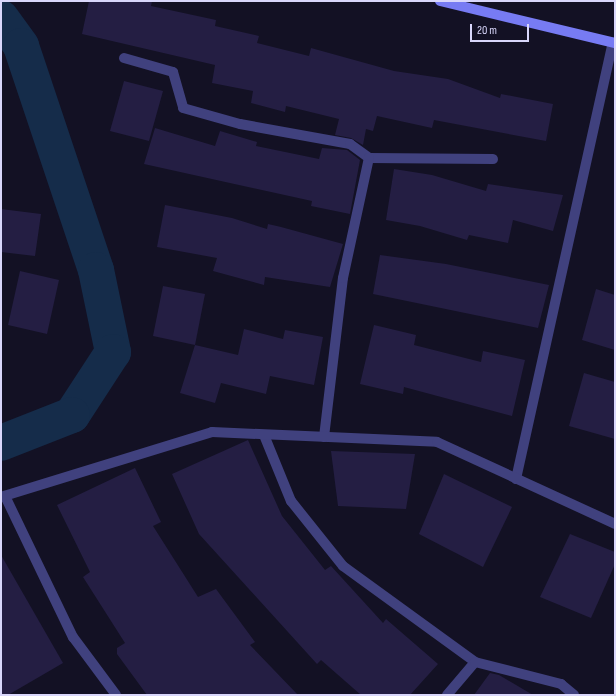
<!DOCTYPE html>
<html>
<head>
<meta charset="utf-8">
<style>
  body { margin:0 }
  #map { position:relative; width:616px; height:696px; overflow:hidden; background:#131124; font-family:"Sofia Sans Condensed",sans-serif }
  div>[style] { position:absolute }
  .river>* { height:36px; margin:-18px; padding:0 18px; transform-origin:18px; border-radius:18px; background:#152c4a }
  .building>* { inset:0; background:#241e43 }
  .service>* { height:10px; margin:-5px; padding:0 5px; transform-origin:5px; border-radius:5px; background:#40417e }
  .minor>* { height:10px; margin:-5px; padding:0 5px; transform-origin:5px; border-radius:5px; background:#40417e }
  .secondary>* { height:10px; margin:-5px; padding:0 5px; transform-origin:5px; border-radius:5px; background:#777bf3 }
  span { translate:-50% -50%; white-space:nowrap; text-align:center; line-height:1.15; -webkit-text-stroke:3.5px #131124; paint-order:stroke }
  .frame { position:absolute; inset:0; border:2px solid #d9d7fb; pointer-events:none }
  .scale { position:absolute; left:470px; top:24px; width:59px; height:18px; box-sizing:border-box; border:2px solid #d9d7fb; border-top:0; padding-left:5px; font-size:12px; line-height:14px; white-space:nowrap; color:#d9d7fb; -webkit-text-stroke:3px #131124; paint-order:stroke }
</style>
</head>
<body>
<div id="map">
  <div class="river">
    <div style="left:1px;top:18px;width:34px;rotate:54deg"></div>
    <div style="left:21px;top:46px;width:236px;rotate:71.5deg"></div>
    <div style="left:96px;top:270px;width:84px;rotate:78.3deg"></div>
    <div style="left:113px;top:352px;width:75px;rotate:123.1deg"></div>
    <div style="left:72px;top:415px;width:76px;rotate:158.5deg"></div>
  </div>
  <div class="building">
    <div style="clip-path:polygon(89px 1px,152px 1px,151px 6px,216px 20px,215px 26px,259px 36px,257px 43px,309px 56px,311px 48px,394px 71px,448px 79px,500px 98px,501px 94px,553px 104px,546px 141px,434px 120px,432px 128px,377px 116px,373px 131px,366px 129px,363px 145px,351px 138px,335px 135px,339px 119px,286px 106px,285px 112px,251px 103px,253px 91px,212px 83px,215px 65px,82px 34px)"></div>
    <div style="clip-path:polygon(124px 81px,163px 91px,149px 141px,110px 131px)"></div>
    <div style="clip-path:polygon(155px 128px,215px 146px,220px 131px,257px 142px,256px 146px,319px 159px,322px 148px,347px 150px,360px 160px,350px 214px,311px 206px,312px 201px,144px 164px)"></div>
    <div style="clip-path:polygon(394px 169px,432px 175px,486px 191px,488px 184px,563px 195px,553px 231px,513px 220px,508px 243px,469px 235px,467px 240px,420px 226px,386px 220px)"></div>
    <div style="clip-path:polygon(165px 205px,232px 218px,267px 229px,268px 224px,281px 227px,343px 244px,330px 287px,265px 277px,264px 285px,213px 271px,217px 258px,157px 247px)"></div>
    <div style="clip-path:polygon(1px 209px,41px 214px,35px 256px,1px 252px)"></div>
    <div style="clip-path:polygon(380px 255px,446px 264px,549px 285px,538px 328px,373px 294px)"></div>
    <div style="clip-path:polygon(20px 271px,59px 280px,47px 334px,8px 325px)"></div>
    <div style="clip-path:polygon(163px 286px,205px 294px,195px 345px,153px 336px)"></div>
    <div style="clip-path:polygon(596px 289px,615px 295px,615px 350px,582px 340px)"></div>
    <div style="clip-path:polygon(374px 325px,416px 335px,414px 345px,481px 362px,483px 351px,525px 360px,512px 416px,404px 387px,403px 394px,360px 384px)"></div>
    <div style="clip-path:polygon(244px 329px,283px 339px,285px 330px,323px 337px,314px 385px,270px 376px,266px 394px,221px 383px,215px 403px,180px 393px,195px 345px,238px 355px)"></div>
    <div style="clip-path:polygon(584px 373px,615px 382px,615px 439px,569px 426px)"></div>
    <div style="clip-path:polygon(248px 440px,282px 516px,325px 570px,331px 566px,383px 623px,386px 619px,438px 664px,410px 695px,361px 695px,321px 660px,317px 664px,199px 534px,172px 474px)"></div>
    <div style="clip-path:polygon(331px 451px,415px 454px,406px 509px,338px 506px)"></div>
    <div style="clip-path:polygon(135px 468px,161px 522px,153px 526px,198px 597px,216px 589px,255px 642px,250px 645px,298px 695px,147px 695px,117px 654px,117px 648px,125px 643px,83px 577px,90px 572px,57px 505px)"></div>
    <div style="clip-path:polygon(444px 474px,512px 507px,483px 567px,419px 534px)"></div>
    <div style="clip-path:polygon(570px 534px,615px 552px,615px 564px,591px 618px,540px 597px)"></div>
    <div style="clip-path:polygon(1px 555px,63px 663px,8px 695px,1px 695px)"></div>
    <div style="clip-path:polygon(490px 673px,499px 675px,533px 695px,474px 695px)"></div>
  </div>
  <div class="service">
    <div style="left:124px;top:58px;width:51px;rotate:15.9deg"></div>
    <div style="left:173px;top:72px;width:37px;rotate:74deg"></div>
    <div style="left:183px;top:108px;width:59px;rotate:15.7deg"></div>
    <div style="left:240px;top:124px;width:112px;rotate:10.3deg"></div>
    <div style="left:350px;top:144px;width:24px;rotate:36deg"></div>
    <div style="left:369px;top:158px;width:124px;rotate:0.5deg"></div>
    <div style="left:264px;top:435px;width:71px;rotate:67.8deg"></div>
    <div style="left:291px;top:501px;width:83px;rotate:51.3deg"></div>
    <div style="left:343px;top:566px;width:163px;rotate:36deg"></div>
    <div style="left:324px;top:437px;width:160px;rotate:-83.2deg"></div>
    <div style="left:343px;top:278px;width:123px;rotate:-77.8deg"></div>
    <div style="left:516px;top:479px;width:447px;rotate:-77.5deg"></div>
    <div style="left:5px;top:496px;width:157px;rotate:64.3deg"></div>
    <div style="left:73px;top:637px;width:72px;rotate:53.4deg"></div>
    <div style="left:447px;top:695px;width:43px;rotate:-49.7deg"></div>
    <div style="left:475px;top:662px;width:89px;rotate:14.3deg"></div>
    <div style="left:561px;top:684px;width:17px;rotate:40deg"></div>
  </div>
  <div class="minor">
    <div style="left:1px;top:497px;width:221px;rotate:-17.1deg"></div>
    <div style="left:212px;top:432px;width:225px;rotate:2.5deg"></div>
    <div style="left:437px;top:442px;width:196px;rotate:24.7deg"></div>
  </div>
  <div class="secondary">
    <div style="left:440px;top:1px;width:180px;rotate:13.5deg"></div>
  </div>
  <div class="frame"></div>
  <div class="scale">20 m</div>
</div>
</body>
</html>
